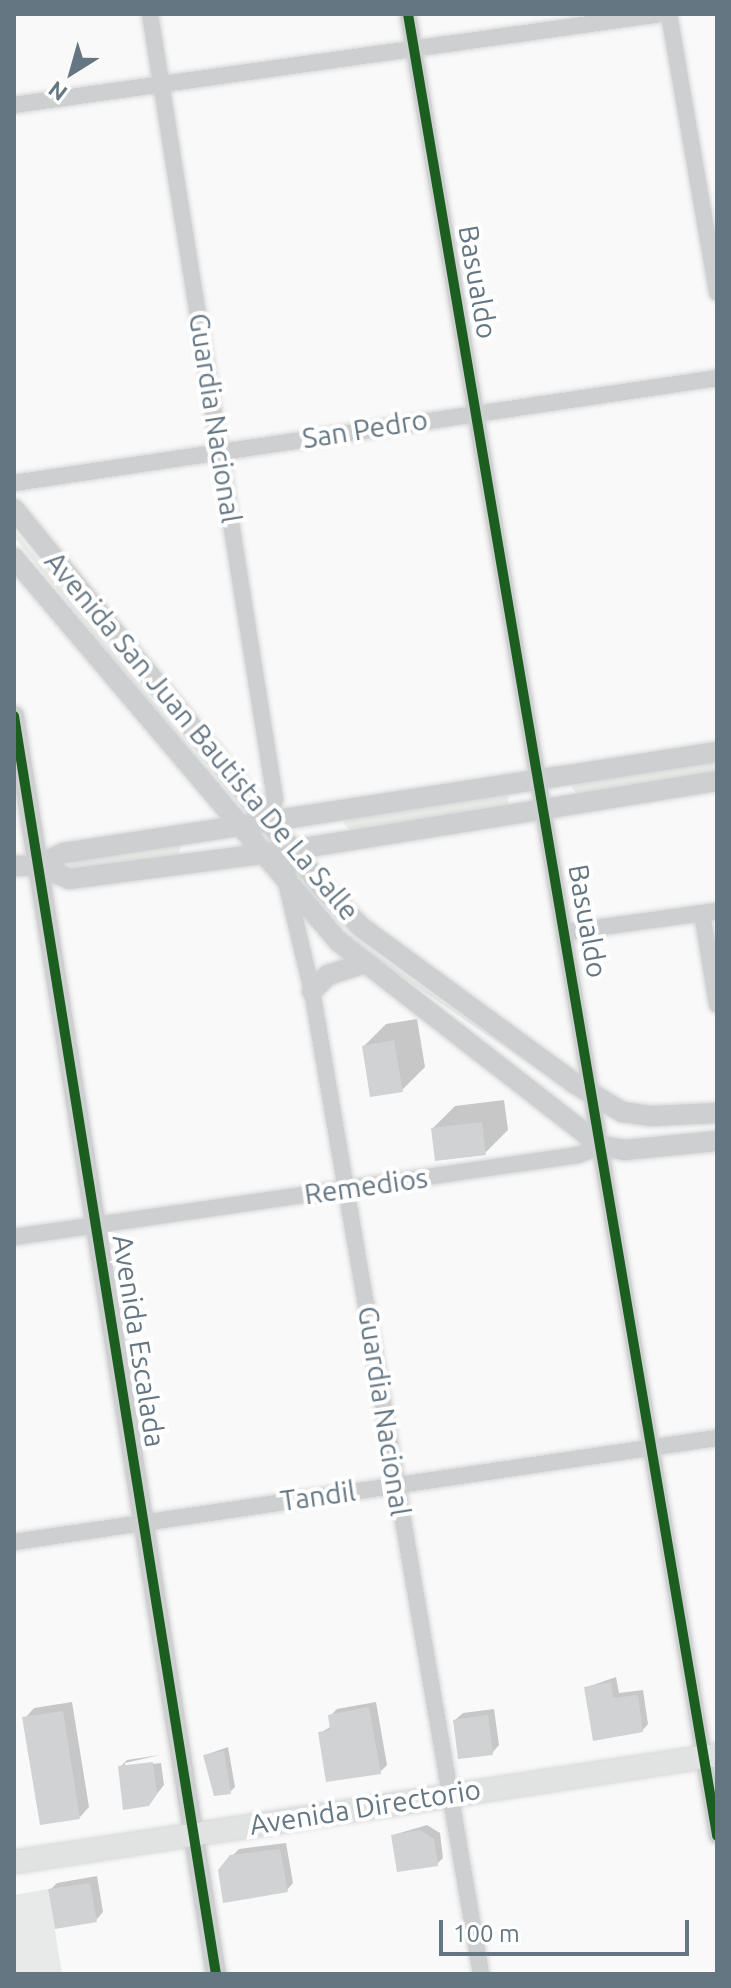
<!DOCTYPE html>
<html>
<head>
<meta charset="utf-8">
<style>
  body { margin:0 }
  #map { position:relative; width:731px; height:1988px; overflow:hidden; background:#f9f9f9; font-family:Ubuntu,sans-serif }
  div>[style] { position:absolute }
  .built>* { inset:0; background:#e8e9e9 }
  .green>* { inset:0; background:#e8ebe6 }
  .shadow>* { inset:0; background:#0003 }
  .building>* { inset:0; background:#d0d2d3 }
  .roads { filter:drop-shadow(0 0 2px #d5d6d7) drop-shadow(0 0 2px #d5d6d7) }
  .minor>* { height:16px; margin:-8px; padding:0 8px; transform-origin:8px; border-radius:8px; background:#cecfd0 }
  .tertiary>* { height:20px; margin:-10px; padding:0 10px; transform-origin:10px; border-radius:10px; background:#cecfd0 }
  .secondary>* { height:22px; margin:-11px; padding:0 11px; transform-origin:11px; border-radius:11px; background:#e1e2e2 }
  .cycleway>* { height:10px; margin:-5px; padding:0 5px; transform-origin:5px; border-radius:5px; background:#1b5e20 }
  span { translate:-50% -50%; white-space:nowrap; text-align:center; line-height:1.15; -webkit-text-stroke:8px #fff; paint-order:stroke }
  .street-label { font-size:28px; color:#657683 }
  .frame { position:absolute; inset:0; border:16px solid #657683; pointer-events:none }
  .north { position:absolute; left:32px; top:32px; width:80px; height:80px; -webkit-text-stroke:6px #fff; paint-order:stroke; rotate:217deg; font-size:22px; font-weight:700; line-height:32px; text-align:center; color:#657683 }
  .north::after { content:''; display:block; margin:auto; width:28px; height:36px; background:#657683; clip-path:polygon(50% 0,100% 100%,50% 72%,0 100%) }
  .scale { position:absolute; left:439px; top:1920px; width:250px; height:36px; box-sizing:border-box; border:4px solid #657683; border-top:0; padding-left:10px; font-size:24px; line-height:28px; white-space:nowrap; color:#657683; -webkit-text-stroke:6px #fff; paint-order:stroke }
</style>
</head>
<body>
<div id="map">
  <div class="built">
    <div style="clip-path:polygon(48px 1889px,62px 1974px,14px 1974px,14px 1895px)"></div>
  </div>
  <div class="green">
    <div style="clip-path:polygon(14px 530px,233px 800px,228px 801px,14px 537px)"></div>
    <div style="clip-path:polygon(717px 759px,717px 773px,578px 794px,572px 788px,573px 783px)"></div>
    <div style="clip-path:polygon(509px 793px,508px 805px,350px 830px,344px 824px,344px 819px)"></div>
    <div style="clip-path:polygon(181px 845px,178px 856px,72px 870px,70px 865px,72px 860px)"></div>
    <div style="clip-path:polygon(324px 912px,344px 931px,546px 1075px,343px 937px)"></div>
  </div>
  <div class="shadow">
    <div style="clip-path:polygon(417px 1019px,425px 1067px,402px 1090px,364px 1046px,386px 1024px)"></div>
    <div style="clip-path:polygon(504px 1100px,508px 1130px,485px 1153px,433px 1128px,455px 1106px)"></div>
    <div style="clip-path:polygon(616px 1677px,619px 1693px,643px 1690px,648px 1724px,642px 1731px,587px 1687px)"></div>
    <div style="clip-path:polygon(72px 1702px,89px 1807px,80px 1817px,25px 1718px,34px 1708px)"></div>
    <div style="clip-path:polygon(376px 1702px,387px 1765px,380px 1772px,320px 1733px,332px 1726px,330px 1716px,337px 1709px)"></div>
    <div style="clip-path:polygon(494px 1709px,499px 1745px,492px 1753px,455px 1720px,463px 1713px)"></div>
    <div style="clip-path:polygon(228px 1747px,235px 1787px,230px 1792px,205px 1755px)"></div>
    <div style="clip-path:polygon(160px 1755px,125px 1763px,125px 1767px,161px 1763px,164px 1785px,148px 1805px,120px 1767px,127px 1760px)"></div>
    <div style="clip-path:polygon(427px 1825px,440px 1833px,443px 1858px,437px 1864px,393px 1835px)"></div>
    <div style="clip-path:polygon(286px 1843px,293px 1883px,287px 1890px,232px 1856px,239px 1849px)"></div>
    <div style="clip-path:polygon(97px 1876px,103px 1912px,96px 1920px,50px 1890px,57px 1883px)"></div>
  </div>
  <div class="building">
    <div style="clip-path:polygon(394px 1040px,403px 1092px,370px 1097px,362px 1046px)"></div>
    <div style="clip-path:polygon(482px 1122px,486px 1155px,435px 1161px,431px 1128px)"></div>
    <div style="clip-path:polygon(611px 1682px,613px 1698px,638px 1695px,643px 1732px,593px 1741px,584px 1687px)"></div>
    <div style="clip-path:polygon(369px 1707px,381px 1774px,326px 1782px,318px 1732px,330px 1730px,328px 1715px)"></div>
    <div style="clip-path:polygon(63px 1711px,80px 1819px,40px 1825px,22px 1717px)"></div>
    <div style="clip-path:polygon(488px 1715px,493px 1755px,458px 1759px,453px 1720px)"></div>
    <div style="clip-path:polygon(224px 1751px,231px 1794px,214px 1796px,203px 1755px)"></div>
    <div style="clip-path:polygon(153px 1762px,157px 1794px,149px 1806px,123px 1810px,118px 1766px)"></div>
    <div style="clip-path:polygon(420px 1830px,434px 1839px,438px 1866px,397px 1872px,391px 1835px)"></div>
    <div style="clip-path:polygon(280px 1849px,288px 1892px,223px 1903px,218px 1870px,230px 1855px)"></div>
    <div style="clip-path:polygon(90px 1883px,97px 1922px,55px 1929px,48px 1889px)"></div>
  </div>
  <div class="roads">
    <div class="minor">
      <div style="left:150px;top:14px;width:795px;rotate:80.95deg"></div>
      <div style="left:275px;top:799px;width:24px;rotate:107deg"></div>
      <div style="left:408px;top:14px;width:1848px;rotate:80.37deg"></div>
      <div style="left:669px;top:14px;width:283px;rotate:80.2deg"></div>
      <div style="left:14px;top:105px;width:653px;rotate:-8.01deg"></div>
      <div style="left:14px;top:483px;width:711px;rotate:-8.49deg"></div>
      <div style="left:291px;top:850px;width:32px;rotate:99deg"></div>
      <div style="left:286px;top:882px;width:112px;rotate:76.6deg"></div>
      <div style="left:312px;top:991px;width:997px;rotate:80.24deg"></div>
      <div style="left:702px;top:913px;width:93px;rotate:80.7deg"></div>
      <div style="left:567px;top:932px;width:151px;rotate:-8deg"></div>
      <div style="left:14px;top:1237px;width:570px;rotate:-8.27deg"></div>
      <div style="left:578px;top:1155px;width:25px;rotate:-21deg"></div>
      <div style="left:14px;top:1542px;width:711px;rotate:-8.42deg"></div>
    </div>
    <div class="tertiary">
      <div style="left:14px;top:509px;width:486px;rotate:50.8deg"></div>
      <div style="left:321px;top:886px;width:57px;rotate:45.7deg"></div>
      <div style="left:361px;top:927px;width:264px;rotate:36.2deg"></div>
      <div style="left:574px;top:1083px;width:56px;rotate:31.1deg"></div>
      <div style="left:622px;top:1112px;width:30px;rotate:8deg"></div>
      <div style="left:652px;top:1116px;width:65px;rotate:-2.6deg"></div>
      <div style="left:14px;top:558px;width:502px;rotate:49.77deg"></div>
      <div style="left:338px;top:941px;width:333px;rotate:37.9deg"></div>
      <div style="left:601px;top:1146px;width:24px;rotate:9deg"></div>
      <div style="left:625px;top:1150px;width:92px;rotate:-5.6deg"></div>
      <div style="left:14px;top:716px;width:1274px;rotate:80.88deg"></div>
      <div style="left:38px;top:865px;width:34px;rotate:24deg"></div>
      <div style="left:69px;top:879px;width:224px;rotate:-7.4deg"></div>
      <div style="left:291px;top:850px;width:432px;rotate:-9.2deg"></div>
      <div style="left:14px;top:866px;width:24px;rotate:-2deg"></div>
      <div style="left:38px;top:865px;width:29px;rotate:-25deg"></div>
      <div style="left:64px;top:853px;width:661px;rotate:-8.79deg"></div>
      <div style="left:312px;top:991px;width:23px;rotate:-45deg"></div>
      <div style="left:328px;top:975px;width:39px;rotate:-18deg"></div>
    </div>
    <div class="secondary">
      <div style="left:14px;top:1862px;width:711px;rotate:-8.65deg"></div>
    </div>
  </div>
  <div class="cycleway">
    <div style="left:408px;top:14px;width:1848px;rotate:80.37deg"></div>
    <div style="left:14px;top:716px;width:1274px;rotate:80.88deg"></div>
  </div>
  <div class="street-label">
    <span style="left:478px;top:282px;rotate:80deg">Basualdo</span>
    <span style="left:215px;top:418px;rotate:81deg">Guardia Nacional</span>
    <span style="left:365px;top:429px;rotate:-9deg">San Pedro</span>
    <span style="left:202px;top:736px;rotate:50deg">Avenida San Juan Bautista De La Salle</span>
    <span style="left:588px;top:921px;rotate:80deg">Basualdo</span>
    <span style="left:366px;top:1186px;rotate:-8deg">Remedios</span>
    <span style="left:139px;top:1341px;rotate:81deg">Avenida Escalada</span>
    <span style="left:384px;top:1411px;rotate:81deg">Guardia Nacional</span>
    <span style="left:318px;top:1496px;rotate:-8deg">Tandil</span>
    <span style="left:365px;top:1807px;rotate:-9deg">Avenida Directorio</span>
  </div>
  <div class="frame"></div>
  <div class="north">N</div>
  <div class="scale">100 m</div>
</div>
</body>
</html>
